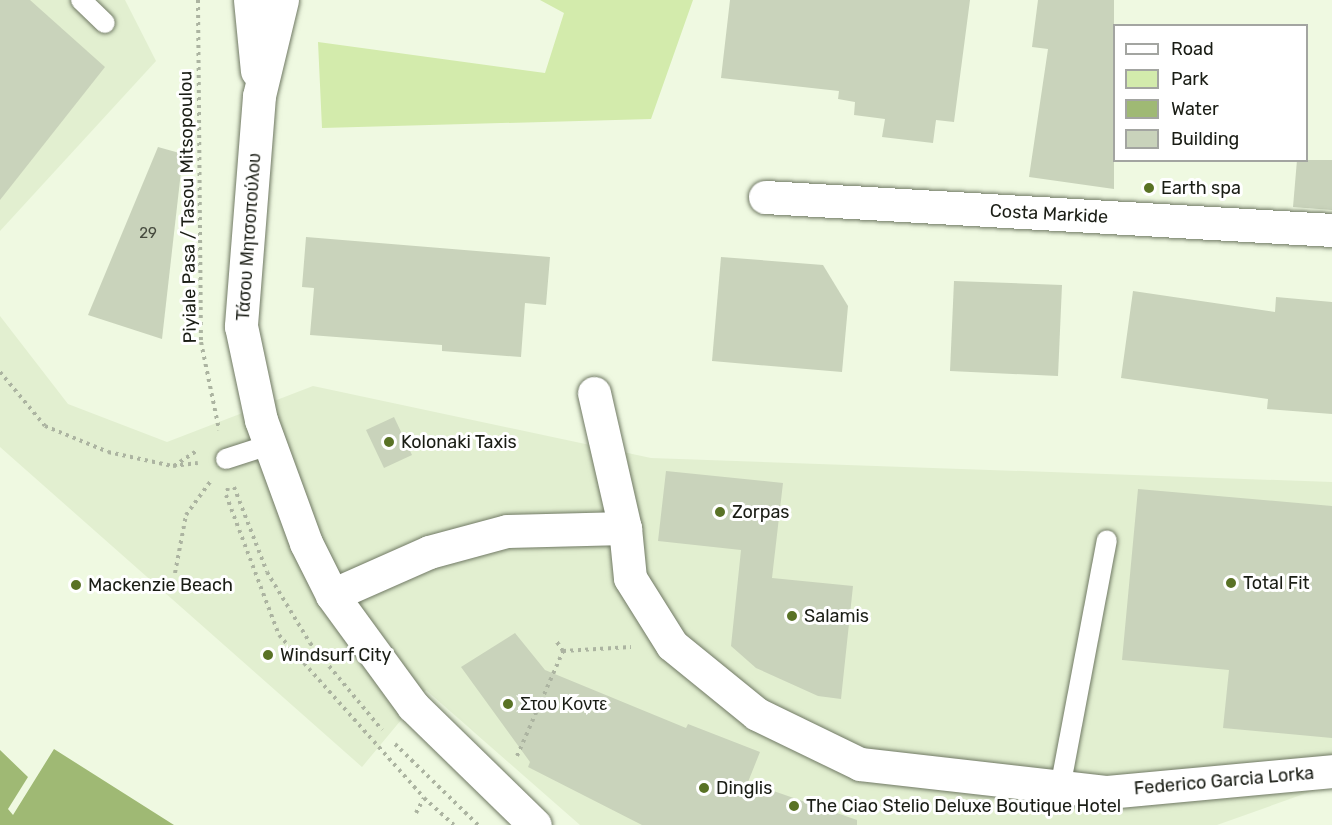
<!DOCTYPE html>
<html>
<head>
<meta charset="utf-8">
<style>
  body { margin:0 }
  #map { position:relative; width:1332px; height:825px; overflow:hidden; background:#eff9e1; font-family:Rubik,sans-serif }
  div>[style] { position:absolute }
  .built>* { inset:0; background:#e2efd0 }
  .green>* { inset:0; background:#d3ebac }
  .water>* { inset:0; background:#9fb974 }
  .building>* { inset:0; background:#c9d3bb }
  .path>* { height:4px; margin-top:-2px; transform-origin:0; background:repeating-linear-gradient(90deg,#acb4a1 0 3px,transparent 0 7.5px) }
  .roads { filter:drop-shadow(0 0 2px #707964) drop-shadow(0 0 2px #707964) }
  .lane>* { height:20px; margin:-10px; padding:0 10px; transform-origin:10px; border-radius:10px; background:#fff }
  .street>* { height:33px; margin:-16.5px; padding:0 16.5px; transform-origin:16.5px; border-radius:16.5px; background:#fff }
  .secondary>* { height:33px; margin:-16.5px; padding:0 16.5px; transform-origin:16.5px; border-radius:16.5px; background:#fff }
  .dots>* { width:16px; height:16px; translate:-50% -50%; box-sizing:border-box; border:3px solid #fff; border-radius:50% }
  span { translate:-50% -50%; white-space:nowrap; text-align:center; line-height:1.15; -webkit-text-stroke:6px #fff; paint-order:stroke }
  .number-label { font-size:15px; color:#464a3e }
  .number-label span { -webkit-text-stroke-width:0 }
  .poi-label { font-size:18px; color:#1a1d15 }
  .left { translate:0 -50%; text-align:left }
  .street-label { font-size:18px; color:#1a1d15 }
  .legend { position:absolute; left:1113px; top:24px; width:195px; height:138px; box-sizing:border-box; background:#fff; border:2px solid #a3a5a1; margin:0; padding:8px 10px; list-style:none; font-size:18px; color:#1a1d15 }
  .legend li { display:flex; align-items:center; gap:12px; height:30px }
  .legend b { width:30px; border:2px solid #a3a5a1 }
</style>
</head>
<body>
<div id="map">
  <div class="built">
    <div style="clip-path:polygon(0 0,125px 0,156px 61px,0 231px)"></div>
    <div style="clip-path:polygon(0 316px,68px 404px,167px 442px,313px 386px,651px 458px,1332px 482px,1332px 784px,1217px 825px,580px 825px,426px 690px,362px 767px,0 447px)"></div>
  </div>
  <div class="green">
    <div style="clip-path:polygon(540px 0,693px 0,651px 119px,322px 128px,318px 42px,545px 73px,564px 13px)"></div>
  </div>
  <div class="water">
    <div style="clip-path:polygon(54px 749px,174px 825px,0 825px,0 750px,28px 777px,8px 809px,13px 815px)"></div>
  </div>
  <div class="building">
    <div style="clip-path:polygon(0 0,30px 0,105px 67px,0 200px)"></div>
    <div style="clip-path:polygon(730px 0,970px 0,954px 122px,936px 120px,933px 143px,882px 137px,885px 119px,854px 115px,855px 102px,838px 99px,839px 91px,721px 78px)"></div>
    <div style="clip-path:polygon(1038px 0,1114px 0,1114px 189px,1029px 177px,1048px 49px,1032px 47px)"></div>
    <div style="clip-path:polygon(158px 147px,183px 154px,162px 339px,88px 315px)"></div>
    <div style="clip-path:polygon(1297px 160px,1332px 160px,1332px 210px,1293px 207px)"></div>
    <div style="clip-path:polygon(306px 237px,550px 257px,546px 305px,525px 303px,521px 357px,442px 351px,442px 345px,310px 335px,314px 288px,302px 287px)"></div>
    <div style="clip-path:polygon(721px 257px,823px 265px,848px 306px,842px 372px,712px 361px)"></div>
    <div style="clip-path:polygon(954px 281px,1062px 285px,1058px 376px,950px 371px)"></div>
    <div style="clip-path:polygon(1133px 291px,1275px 312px,1276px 297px,1332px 302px,1332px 414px,1267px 409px,1268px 399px,1121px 378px)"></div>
    <div style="clip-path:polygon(394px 417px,412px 455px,384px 468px,366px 430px)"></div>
    <div style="clip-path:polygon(666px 471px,783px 483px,772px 578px,853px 586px,841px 699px,818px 696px,756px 668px,731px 646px,741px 550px,658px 541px)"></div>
    <div style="clip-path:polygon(1138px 489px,1332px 506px,1332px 738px,1223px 728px,1229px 670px,1122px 660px)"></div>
    <div style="clip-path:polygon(515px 633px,545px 670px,686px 728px,688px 724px,760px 752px,748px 782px,857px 820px,857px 825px,642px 825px,528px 767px,530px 762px,461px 667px)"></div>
  </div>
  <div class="path">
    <div style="left:198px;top:0;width:342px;rotate:89.5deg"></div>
    <div style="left:201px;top:342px;width:90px;rotate:78.4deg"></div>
    <div style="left:0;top:372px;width:70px;rotate:50.2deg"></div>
    <div style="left:45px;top:426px;width:68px;rotate:22.4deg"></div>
    <div style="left:108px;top:452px;width:66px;rotate:12.2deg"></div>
    <div style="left:173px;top:466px;width:25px;rotate:-7deg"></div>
    <div style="left:174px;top:466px;width:29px;rotate:-34deg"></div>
    <div style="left:234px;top:487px;width:91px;rotate:68.8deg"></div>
    <div style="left:267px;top:572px;width:83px;rotate:58.8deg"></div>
    <div style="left:310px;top:643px;width:113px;rotate:50.4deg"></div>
    <div style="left:228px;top:488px;width:7px;rotate:106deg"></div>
    <div style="left:226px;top:495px;width:150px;rotate:69.3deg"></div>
    <div style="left:279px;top:635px;width:218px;rotate:48.3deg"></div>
    <div style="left:424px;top:798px;width:40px;rotate:42deg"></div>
    <div style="left:175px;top:573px;width:59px;rotate:-79.3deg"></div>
    <div style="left:186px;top:515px;width:41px;rotate:-54deg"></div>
    <div style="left:563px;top:651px;width:68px;rotate:-3.4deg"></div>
    <div style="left:395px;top:744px;width:116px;rotate:44.3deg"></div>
    <div style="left:517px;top:756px;width:115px;rotate:-66.3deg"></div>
    <div style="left:563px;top:651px;width:14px;rotate:-124deg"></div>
    <div style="left:416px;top:813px;width:17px;rotate:-62deg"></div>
  </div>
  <div class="roads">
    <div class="lane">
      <div style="left:81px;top:0;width:33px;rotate:44deg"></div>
      <div style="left:226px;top:459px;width:45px;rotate:-18deg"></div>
      <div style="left:1060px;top:788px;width:252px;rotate:-79.3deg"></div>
    </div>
    <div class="street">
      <div style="left:765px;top:197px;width:568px;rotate:3.33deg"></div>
      <div style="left:594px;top:393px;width:139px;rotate:77.1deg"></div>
      <div style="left:332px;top:595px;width:106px;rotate:-23.9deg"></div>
      <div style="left:429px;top:552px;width:81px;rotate:-15.1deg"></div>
      <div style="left:507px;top:531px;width:118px;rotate:-1.5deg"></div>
      <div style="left:625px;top:528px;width:50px;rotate:84.3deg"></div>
      <div style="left:630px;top:578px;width:79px;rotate:57.9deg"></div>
      <div style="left:672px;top:645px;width:109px;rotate:39.1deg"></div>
      <div style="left:757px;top:714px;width:114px;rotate:25.9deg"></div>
      <div style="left:860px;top:764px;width:249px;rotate:6.5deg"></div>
      <div style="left:1107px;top:792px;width:226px;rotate:-5.3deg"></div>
    </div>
    <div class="secondary">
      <div style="left:250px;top:0;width:71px;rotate:84.4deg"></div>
      <div style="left:282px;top:0;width:99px;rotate:103.5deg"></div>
      <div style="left:259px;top:96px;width:231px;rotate:94.5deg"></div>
      <div style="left:241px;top:326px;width:96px;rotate:78deg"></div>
      <div style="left:261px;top:420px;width:131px;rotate:69.9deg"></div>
      <div style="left:306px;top:543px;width:58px;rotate:63.4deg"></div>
      <div style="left:332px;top:595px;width:137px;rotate:53.9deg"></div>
      <div style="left:413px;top:706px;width:170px;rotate:44.3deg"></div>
    </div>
  </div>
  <div class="dots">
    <div style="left:1149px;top:188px;background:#597225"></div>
    <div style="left:389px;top:442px;background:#597225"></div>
    <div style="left:720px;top:512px;background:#597225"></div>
    <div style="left:1231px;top:583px;background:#597225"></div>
    <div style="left:76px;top:585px;background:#597225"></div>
    <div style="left:792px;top:616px;background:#597225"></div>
    <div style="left:268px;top:655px;background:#597225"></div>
    <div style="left:508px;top:704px;background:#597225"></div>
    <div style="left:704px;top:788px;background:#597225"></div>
    <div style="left:794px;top:806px;background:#597225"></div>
  </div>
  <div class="number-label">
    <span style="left:148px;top:234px">29</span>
  </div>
  <div class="poi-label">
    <span class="left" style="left:1161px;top:188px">Earth spa</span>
    <span class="left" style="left:401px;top:442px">Kolonaki Taxis</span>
    <span class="left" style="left:732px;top:512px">Zorpas</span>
    <span class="left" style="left:1243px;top:583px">Total Fit</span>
    <span class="left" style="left:88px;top:585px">Mackenzie Beach</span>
    <span class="left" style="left:804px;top:616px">Salamis</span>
    <span class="left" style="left:280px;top:655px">Windsurf City</span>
    <span class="left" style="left:520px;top:704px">Στου Κοντε</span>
    <span class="left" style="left:716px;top:788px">Dinglis</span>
    <span class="left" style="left:806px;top:806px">The Ciao Stelio Deluxe Boutique Hotel</span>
  </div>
  <div class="street-label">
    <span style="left:188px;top:207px;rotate:-91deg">Piyiale Pasa / Tasou Mitsopoulou</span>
    <span style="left:1049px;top:214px;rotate:3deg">Costa Markide</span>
    <span style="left:249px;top:237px;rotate:-86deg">Τάσου Μητσοπούλου</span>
    <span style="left:1224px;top:781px;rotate:-5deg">Federico Garcia Lorka</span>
  </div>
  <ul class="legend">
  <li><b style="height:8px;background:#fff"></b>Road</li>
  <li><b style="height:16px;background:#d3ebac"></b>Park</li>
  <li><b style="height:16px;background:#9fb974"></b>Water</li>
  <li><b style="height:16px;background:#c9d3bb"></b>Building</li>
  </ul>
</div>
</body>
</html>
